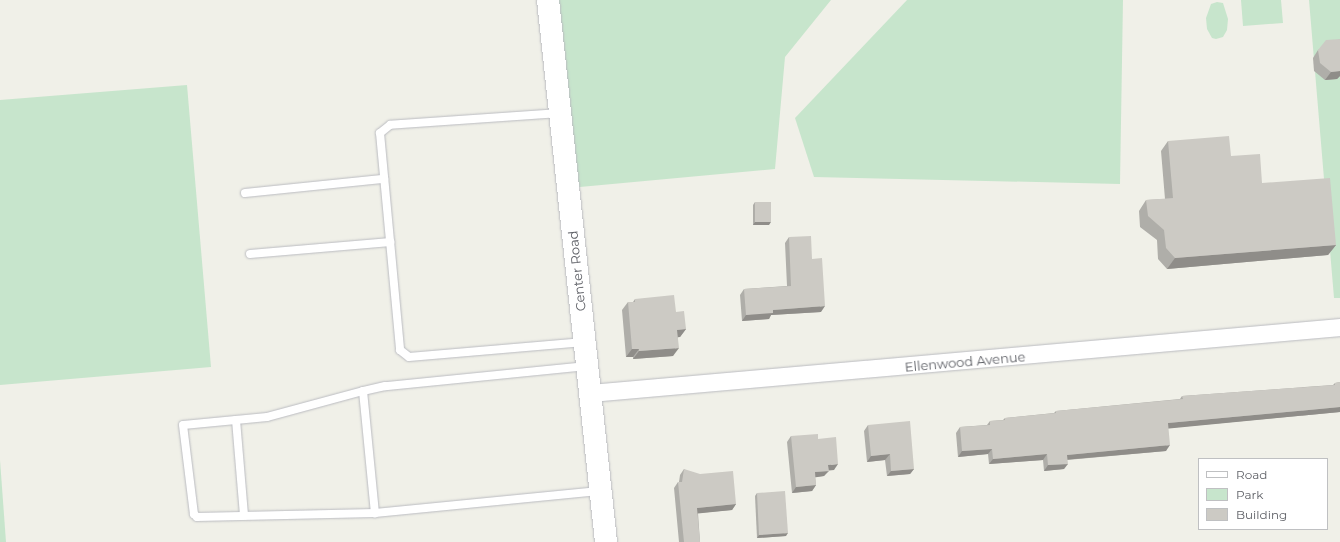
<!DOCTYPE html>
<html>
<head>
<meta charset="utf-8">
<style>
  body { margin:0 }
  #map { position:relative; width:1340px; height:542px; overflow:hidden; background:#f0f0e8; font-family:Montserrat,sans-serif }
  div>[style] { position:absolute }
  .green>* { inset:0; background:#c7e5cc }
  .roads { filter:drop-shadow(0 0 1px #babbc0) drop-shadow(0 0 1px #babbc0) }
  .service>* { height:8px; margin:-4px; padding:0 4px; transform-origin:4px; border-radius:4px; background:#fff }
  .minor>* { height:17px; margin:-8.5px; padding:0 8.5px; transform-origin:8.5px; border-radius:8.5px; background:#fff }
  .secondary>* { height:22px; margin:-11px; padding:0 11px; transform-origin:11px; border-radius:11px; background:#fff }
  .wall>* { inset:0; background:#afaea9 }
  .shaded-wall>* { inset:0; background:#8f8d89 }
  .building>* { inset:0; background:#cccac4 }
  span { translate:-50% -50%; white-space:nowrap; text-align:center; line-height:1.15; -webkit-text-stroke:3.5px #fff; paint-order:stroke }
  .street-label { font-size:13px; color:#5f6167 }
  .legend { position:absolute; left:1198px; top:458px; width:130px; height:72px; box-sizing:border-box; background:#fff; border:1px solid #bfc0c2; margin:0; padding:5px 7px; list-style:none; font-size:12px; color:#5f6167 }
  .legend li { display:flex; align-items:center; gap:8px; height:20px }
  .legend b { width:20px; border:1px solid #bfc0c2 }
</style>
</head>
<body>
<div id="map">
  <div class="green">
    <div style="clip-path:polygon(548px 0,831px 0,785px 57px,775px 169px,569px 188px)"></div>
    <div style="clip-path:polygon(907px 0,1123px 0,1120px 184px,814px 177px,795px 118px)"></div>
    <div style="clip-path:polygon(1241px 0,1281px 0,1283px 23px,1243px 26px)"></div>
    <div style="clip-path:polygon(1309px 0,1340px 0,1340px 298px,1334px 298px)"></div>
    <div style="clip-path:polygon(1217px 2px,1223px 3px,1228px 19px,1227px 30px,1223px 37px,1216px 39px,1212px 38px,1207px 29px,1206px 18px,1211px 4px)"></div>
    <div style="clip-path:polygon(187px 85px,211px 367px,0 385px,0 100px)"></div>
    <div style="clip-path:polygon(0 460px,6px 542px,0 542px)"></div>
  </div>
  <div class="roads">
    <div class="service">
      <div style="left:560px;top:113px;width:170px;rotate:176deg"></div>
      <div style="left:390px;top:125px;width:13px;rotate:141deg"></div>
      <div style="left:380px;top:133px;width:218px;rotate:84.7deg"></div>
      <div style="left:400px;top:350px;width:11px;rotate:38deg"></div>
      <div style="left:409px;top:357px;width:176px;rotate:-4.9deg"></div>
      <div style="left:245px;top:193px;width:140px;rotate:-5.8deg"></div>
      <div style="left:250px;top:254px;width:141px;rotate:-4.9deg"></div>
      <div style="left:587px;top:366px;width:203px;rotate:174.3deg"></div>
      <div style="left:385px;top:386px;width:23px;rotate:167deg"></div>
      <div style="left:363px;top:391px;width:123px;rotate:84.4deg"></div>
      <div style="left:375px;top:513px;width:225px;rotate:-5.6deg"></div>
      <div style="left:363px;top:391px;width:99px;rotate:164.8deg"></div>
      <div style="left:267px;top:417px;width:84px;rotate:174.6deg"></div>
      <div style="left:183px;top:425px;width:90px;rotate:83deg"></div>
      <div style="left:194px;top:514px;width:4px;rotate:45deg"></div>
      <div style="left:197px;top:517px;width:178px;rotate:-1.3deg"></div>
      <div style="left:236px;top:420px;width:96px;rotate:85.2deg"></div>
    </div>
    <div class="minor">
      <div style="left:590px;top:393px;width:753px;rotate:-5.03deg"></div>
    </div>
    <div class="secondary">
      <div style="left:548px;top:0;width:545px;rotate:83.89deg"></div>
    </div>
  </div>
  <div class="wall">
    <div style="clip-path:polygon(1340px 39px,1340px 76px,1337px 79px,1325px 80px,1314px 71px,1313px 58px,1318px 50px)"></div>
    <div style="clip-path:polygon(1168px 141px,1231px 156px,1262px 183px,1336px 245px,1328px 255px,1167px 269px,1158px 259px,1157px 240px,1140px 227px,1139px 211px,1146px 200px,1165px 199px,1161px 151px)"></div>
    <div style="clip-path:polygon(755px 202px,769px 225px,753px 225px,753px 205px)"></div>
    <div style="clip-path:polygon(789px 237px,812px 259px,821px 312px,771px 315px,769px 319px,742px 321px,740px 295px,744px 289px,787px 286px,785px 243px)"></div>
    <div style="clip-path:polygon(635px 299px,676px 312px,686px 329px,680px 337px,678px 337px,673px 356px,633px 359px,633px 357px,626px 357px,622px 310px,628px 302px,633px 302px)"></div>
    <div style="clip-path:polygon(1340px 382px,1340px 412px,1168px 428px,1166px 451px,1067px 460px,1064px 469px,1044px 471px,1043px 460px,989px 464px,988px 454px,958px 457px,956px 433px,960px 427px,987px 425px,990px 421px,1003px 420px,1005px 418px,1054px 413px,1056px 411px,1180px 399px,1182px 396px,1333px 385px,1335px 383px)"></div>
    <div style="clip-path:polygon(868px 425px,914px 469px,910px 474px,887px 476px,885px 460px,867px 462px,864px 431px)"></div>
    <div style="clip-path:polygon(791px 436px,818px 439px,834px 470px,828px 470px,824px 476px,815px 477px,816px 485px,812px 491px,792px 493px,787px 442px)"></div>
    <div style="clip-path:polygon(684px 469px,736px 504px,732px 510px,698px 513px,700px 542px,679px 542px,674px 488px,678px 482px,679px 482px,680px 475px)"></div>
    <div style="clip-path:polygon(757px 493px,786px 536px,757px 538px,755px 496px)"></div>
  </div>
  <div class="shaded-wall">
    <div style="clip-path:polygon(1340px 71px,1340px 76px,1337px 79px,1325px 80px,1331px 72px)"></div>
    <div style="clip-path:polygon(755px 222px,771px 222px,769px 225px,753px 225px)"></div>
    <div style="clip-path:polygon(1336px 245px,1328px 255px,1167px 269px,1175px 258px)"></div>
    <div style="clip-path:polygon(825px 306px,821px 312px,771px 315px,769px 319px,742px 321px,746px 315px,773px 310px)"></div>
    <div style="clip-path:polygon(686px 329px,680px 337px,672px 338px,677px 330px)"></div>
    <div style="clip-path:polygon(679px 348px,673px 356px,633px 359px,639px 351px)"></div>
    <div style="clip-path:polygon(632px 349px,639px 349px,633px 357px,626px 357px)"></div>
    <div style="clip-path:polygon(1340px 407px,1340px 412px,1164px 429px,1168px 423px)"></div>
    <div style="clip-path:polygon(1170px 445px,1166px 451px,1063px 460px,1067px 455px)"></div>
    <div style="clip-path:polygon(992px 449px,988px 454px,958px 457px,962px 451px)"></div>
    <div style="clip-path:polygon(890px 454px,885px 460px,867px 462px,871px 456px)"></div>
    <div style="clip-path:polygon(1047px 454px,1043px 460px,989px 464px,993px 459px)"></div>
    <div style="clip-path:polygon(838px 464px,834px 470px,824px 471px,828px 465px)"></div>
    <div style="clip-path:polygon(1068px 464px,1064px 469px,1044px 471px,1048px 465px)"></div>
    <div style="clip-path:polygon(914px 469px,910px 474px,887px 476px,891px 471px)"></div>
    <div style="clip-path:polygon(829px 471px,824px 476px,811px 478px,815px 472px)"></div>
    <div style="clip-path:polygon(816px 485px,812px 491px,792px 493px,796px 487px)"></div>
    <div style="clip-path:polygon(736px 504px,732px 510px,693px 514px,697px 508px)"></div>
    <div style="clip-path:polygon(788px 533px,786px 536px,757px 538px,759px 535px)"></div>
  </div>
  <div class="building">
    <div style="clip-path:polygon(1340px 39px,1340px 71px,1331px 72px,1320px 63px,1318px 50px,1326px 40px)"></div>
    <div style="clip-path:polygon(1229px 136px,1231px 156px,1260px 154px,1262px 183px,1330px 178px,1336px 245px,1175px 258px,1166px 248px,1164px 230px,1148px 216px,1146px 200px,1173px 198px,1168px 141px)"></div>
    <div style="clip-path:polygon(755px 202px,771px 202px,771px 222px,755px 222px)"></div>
    <div style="clip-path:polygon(811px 236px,812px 259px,822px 258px,825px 306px,773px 310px,773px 313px,746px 315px,744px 289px,791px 286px,789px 237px)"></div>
    <div style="clip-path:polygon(674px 295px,676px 312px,684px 311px,686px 329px,677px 330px,679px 348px,639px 351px,639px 349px,632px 349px,628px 302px,635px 302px,635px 299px)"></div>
    <div style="clip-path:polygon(1340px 382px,1340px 407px,1168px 423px,1170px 445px,1067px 455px,1068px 464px,1048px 465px,1047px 454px,993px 459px,992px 449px,962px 451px,960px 427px,990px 425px,990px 421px,1005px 420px,1005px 418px,1056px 413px,1056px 411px,1183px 399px,1182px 396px,1335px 385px,1335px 383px)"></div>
    <div style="clip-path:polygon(910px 421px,914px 469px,891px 471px,890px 454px,871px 456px,868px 425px)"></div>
    <div style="clip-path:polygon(818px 434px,818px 439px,836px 437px,838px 464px,828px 465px,829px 471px,815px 472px,816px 485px,796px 487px,791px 436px)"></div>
    <div style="clip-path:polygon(684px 469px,700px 474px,733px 471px,736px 504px,697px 508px,700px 542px,684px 542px,678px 482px,682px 482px)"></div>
    <div style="clip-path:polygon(785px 491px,788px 533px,759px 535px,757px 493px)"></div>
  </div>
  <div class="street-label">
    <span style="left:577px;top:271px;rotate:-96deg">Center Road</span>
    <span style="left:965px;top:362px;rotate:-5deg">Ellenwood Avenue</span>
  </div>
  <ul class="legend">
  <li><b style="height:5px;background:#fff"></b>Road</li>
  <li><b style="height:11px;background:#c7e5cc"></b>Park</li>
  <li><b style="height:11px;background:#cccac4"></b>Building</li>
  </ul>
</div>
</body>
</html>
